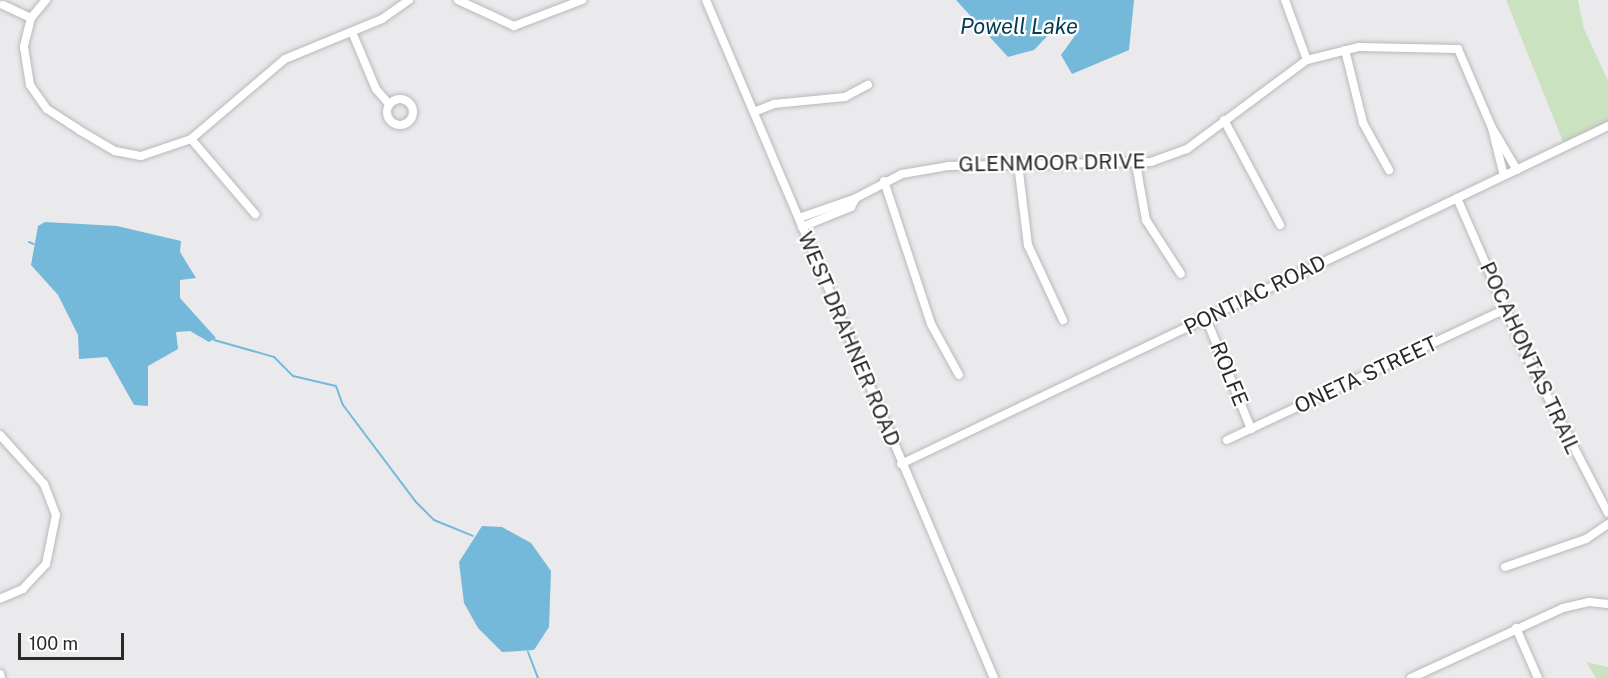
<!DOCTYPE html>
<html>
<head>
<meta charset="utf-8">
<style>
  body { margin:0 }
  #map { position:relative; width:1608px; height:678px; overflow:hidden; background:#eaeaed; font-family:"Public Sans",sans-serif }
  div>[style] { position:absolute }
  .green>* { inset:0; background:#cbe2c1 }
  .water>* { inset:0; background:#74b8da }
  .stream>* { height:2px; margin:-1px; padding:0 1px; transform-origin:1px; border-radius:1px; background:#74b8da }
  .roads { filter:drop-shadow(0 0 2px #b9b9bc) drop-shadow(0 0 2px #b9b9bc) }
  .minor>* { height:8px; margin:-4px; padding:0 4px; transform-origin:4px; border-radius:4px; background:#fff }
  .minor>.ring { margin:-4px; padding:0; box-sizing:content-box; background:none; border:8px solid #fff; border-radius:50% }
  span { translate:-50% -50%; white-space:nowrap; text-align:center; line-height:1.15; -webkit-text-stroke:4.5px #fff; paint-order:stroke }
  .street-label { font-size:21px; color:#2a2a2b }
  .water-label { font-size:22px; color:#003c53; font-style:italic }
  .scale { position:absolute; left:18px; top:633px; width:106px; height:27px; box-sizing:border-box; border:3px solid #2a2a2b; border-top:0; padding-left:8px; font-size:18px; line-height:21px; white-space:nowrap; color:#2a2a2b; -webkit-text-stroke:4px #fff; paint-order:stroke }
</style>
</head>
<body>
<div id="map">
  <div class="green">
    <div style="clip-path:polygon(1506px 0,1578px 0,1584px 29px,1608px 81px,1608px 123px,1564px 144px)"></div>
    <div style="clip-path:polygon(1586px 662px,1608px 667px,1608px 678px,1596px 678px)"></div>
  </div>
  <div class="water">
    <div style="clip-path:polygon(956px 0,1134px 0,1129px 50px,1072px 74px,1061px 55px,1079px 30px,1070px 23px,1054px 29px,1034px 50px,1008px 57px)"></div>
    <div style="clip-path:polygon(45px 222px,117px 226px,181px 241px,180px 252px,196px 278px,180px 280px,180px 298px,216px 338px,209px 342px,190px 331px,176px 332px,178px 349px,148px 366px,148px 406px,134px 405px,107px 357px,79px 359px,78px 335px,58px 295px,31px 265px,38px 226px)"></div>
    <div style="clip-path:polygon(482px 526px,502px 527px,531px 543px,551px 571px,549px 627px,534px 650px,502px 652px,478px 628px,464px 603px,459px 562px)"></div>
  </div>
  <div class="stream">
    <div style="left:29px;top:242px;width:5px;rotate:22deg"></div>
    <div style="left:214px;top:340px;width:62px;rotate:15.8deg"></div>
    <div style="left:274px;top:357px;width:27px;rotate:45deg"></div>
    <div style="left:293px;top:376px;width:44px;rotate:13.1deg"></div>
    <div style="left:336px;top:386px;width:20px;rotate:70deg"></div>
    <div style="left:343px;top:405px;width:120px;rotate:53.1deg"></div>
    <div style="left:415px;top:501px;width:27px;rotate:45deg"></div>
    <div style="left:434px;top:520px;width:42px;rotate:22.3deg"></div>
    <div style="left:528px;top:652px;width:28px;rotate:69deg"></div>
  </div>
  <div class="roads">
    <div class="minor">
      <div style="left:46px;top:0;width:23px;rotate:130deg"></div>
      <div style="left:31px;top:18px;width:30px;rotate:104deg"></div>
      <div style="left:24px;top:47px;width:38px;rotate:81deg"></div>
      <div style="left:30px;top:85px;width:29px;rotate:55deg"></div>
      <div style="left:47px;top:109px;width:38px;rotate:33deg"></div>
      <div style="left:79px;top:130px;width:42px;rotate:30.3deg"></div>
      <div style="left:115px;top:151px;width:26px;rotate:11deg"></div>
      <div style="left:141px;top:156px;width:53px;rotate:-18.8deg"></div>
      <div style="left:191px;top:139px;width:123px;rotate:-40.4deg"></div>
      <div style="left:285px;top:59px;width:105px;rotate:-22.4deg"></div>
      <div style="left:382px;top:19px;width:33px;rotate:-35deg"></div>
      <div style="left:458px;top:0;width:62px;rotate:24.9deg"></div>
      <div style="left:514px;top:26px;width:73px;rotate:-20.9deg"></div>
      <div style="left:706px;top:0;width:737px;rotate:66.99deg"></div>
      <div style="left:1285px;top:0;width:64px;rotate:69.9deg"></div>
      <div style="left:3px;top:5px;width:31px;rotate:25deg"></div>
      <div style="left:352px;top:32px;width:62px;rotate:67.2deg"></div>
      <div style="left:376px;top:89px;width:20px;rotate:49deg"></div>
      <div style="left:1345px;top:50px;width:75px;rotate:76.1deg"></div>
      <div style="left:1363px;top:123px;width:54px;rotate:61deg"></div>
      <div class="ring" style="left:387px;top:99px;width:18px;height:18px"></div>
      <div style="left:754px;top:112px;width:22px;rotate:-22deg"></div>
      <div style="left:774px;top:104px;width:71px;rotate:-5.6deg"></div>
      <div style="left:845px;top:97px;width:26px;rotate:-28deg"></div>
      <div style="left:1224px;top:120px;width:119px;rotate:61.9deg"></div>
      <div style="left:1492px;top:128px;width:49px;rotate:59.2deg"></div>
      <div style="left:191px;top:139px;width:99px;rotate:49.5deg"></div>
      <div style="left:1018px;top:164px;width:82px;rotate:83deg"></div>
      <div style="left:1028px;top:245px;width:83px;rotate:65deg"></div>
      <div style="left:1136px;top:164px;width:57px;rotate:79.9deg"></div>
      <div style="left:1146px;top:220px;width:64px;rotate:57.1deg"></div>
      <div style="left:884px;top:181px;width:151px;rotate:71.8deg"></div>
      <div style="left:931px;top:324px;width:58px;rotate:61.2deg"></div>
      <div style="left:856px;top:198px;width:52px;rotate:-27.6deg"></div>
      <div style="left:902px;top:174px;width:48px;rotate:-9.7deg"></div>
      <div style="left:949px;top:166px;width:202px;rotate:-1.1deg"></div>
      <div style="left:1151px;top:162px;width:38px;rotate:-20deg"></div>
      <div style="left:1187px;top:149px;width:149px;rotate:-36.6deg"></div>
      <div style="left:1307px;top:60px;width:54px;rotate:-14deg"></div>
      <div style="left:1359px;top:47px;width:99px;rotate:1.2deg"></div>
      <div style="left:1458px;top:49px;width:86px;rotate:66.7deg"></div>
      <div style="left:1492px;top:128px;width:49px;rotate:76deg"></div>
      <div style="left:1457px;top:198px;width:167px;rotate:66.4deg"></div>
      <div style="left:1524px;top:351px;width:182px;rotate:62.6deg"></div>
      <div style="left:799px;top:218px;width:60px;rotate:-19.3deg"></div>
      <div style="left:856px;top:198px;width:10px;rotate:119deg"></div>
      <div style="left:851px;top:207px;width:53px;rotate:157.8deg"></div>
      <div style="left:1206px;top:318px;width:120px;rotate:67.9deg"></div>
      <div style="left:0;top:435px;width:66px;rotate:48.1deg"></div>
      <div style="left:44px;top:484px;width:33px;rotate:69deg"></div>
      <div style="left:56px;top:515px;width:50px;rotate:101.5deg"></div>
      <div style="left:46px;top:564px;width:34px;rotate:133deg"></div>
      <div style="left:23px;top:589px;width:25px;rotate:157deg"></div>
      <div style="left:1227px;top:440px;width:307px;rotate:-25.2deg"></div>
      <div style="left:901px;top:464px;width:784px;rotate:-25.55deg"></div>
      <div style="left:1505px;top:567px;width:86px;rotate:-19.1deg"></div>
      <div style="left:1586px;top:539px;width:27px;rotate:-34deg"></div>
      <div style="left:1516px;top:628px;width:55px;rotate:66.3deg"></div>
      <div style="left:0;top:674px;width:4px;rotate:76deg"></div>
      <div style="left:1411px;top:678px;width:167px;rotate:-24.7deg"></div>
      <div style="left:1563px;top:608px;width:27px;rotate:-13deg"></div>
      <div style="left:1589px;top:602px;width:19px;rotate:6deg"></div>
    </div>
  </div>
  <div class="street-label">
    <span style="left:1052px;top:163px;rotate:-1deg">GLENMOOR DRIVE</span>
    <span style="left:1255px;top:295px;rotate:-26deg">PONTIAC ROAD</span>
    <span style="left:849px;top:339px;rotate:67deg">WEST DRAHNER ROAD</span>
    <span style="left:1530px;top:358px;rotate:65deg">POCAHONTAS TRAIL</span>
    <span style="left:1229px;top:374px;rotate:68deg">ROLFE</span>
    <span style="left:1366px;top:375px;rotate:-25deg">ONETA STREET</span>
  </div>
  <div class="water-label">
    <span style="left:1019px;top:27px">Powell Lake</span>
  </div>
  <div class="scale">100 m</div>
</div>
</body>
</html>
